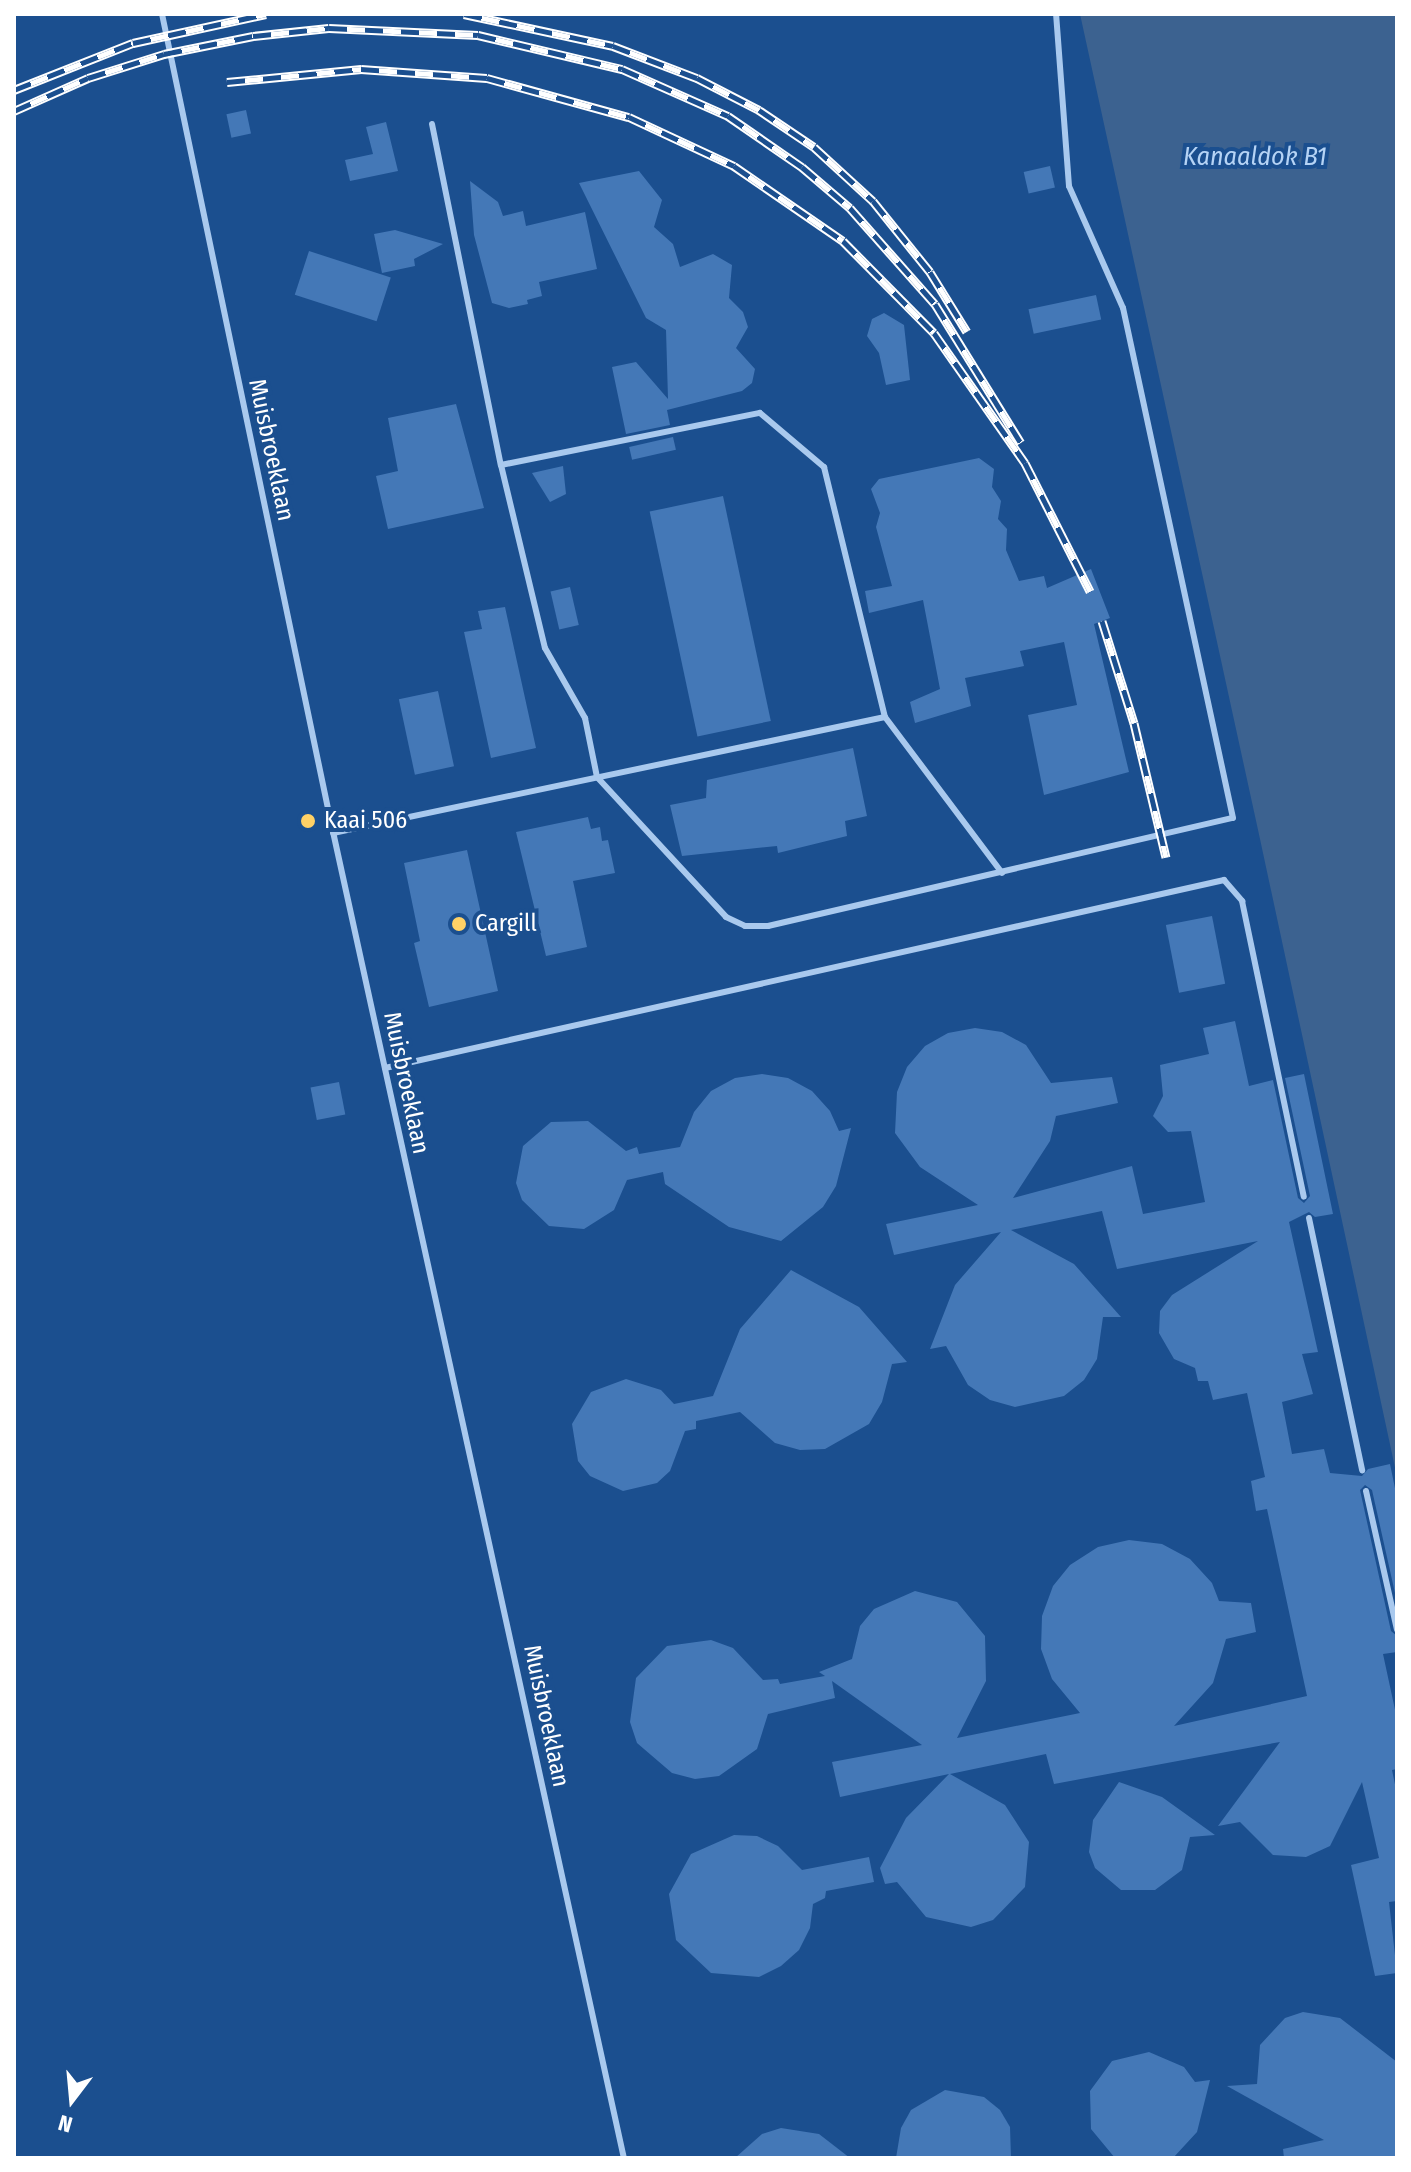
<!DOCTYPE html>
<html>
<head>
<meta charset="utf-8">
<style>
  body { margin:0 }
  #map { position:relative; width:1411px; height:2172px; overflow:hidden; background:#1b4f8f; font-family:"Fira Sans Condensed",sans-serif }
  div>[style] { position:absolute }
  .water>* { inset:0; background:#3c6290 }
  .building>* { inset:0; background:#4478b7; transform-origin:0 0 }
  .service>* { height:6px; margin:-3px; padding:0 3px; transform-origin:3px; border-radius:3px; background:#a9c9ee }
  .rail>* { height:9px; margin-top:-4.5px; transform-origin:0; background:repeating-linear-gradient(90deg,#1b4f8f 0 18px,#fff 0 36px); box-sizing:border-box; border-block:2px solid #fff }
  .dots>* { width:22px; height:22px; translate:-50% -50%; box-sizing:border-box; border:4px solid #1b4f8f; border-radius:50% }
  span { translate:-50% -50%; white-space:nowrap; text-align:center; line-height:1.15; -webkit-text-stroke:8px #1b4f8f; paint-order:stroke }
  .street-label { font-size:24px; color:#fff }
  .poi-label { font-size:24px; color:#fff }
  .left { translate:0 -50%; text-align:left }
  .water-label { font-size:26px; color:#b5d3f5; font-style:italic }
  .frame { position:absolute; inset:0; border:16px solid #fff; pointer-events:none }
  .north { position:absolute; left:32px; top:2060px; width:80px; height:80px; -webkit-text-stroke:6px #1b4f8f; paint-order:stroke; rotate:196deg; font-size:22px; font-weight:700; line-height:32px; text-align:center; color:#fff }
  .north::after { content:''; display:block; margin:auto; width:28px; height:36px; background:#fff; clip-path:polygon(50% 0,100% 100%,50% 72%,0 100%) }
</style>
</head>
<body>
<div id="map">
  <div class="water">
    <div style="clip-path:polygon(1080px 14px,1397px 14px,1397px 1477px,1260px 839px)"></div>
  </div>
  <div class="building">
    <div style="left:246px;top:110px;width:24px;height:20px;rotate:78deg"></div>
    <div style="clip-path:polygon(386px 122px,398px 171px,350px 181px,345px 160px,373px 154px,366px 127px)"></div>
    <div style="left:1050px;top:166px;width:22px;height:27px;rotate:77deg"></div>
    <div style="clip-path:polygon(639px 171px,662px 200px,654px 227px,673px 244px,680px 267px,713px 254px,732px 265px,729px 298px,743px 312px,748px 327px,736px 348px,755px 369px,752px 383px,742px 391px,667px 410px,670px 425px,626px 434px,612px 367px,636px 362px,668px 399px,666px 330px,646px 318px,579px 183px)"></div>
    <div style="clip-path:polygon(470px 181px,498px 202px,503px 216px,523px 211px,526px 226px,585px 212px,597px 269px,539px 282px,542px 296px,527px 300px,528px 304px,509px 308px,492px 303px,474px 235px)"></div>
    <div style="clip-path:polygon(395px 230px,443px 244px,414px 259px,415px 266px,382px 273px,374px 234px)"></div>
    <div style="left:309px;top:251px;width:86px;height:46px;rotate:18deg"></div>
    <div style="left:1096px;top:295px;width:25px;height:69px;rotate:78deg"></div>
    <div style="clip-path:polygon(884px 313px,904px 325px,910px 380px,886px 385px,879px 353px,867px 336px,872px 319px)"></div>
    <div style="clip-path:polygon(456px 404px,484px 508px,388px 529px,376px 476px,398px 471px,388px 418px)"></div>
    <div style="left:673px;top:437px;width:13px;height:45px;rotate:77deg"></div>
    <div style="clip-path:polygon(979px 458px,994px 469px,992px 487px,1001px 501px,998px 519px,1007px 529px,1006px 550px,1019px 581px,1044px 576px,1047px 588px,1091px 569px,1110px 618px,1094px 624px,1129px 772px,1044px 795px,1028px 715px,1077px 705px,1064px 642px,1020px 651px,1024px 666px,965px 678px,971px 706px,915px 723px,910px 702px,940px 689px,923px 600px,869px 613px,865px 591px,892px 586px,876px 527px,880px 513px,871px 489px,879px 479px)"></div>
    <div style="clip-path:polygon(563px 466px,566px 494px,550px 502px,532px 473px)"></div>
    <div style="left:723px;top:496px;width:230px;height:75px;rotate:78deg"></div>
    <div style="left:570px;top:587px;width:39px;height:20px;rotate:77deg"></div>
    <div style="clip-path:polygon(505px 607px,536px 748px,491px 758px,464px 632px,482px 629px,478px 611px)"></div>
    <div style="left:438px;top:691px;width:77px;height:40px;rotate:78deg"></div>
    <div style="clip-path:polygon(853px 748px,867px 816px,845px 821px,847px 836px,778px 853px,777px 846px,682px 856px,670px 805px,706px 798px,707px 780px)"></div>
    <div style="clip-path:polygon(588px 817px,591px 829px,600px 827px,602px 841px,608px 840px,615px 873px,573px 881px,587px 947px,546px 956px,516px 832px)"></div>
    <div style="clip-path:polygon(467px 850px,498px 991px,429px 1007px,414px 943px,420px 941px,404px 863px)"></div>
    <div style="left:1212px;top:916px;width:69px;height:47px;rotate:79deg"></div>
    <div style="clip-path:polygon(1235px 1021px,1249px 1086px,1273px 1080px,1298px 1198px,1304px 1203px,1310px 1196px,1285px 1078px,1304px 1074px,1333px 1214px,1315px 1217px,1309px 1212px,1289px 1222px,1318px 1352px,1302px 1354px,1313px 1394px,1282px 1402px,1292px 1454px,1324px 1449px,1330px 1473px,1362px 1476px,1368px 1469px,1390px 1464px,1397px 1498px,1397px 1602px,1372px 1490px,1365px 1485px,1360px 1490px,1391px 1631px,1397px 1636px,1397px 1652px,1383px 1654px,1397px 1719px,1397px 1769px,1392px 1770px,1397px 1794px,1397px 1901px,1389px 1902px,1397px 1973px,1375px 1976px,1351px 1865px,1379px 1858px,1362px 1782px,1330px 1846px,1306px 1857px,1273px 1855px,1240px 1822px,1218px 1826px,1280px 1742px,1054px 1784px,1046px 1754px,950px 1774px,1005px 1805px,1029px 1842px,1025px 1887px,993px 1920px,971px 1927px,926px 1917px,897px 1882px,885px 1884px,880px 1868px,906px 1818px,949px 1774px,840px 1797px,832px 1762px,922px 1745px,832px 1681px,835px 1698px,768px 1714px,757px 1749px,719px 1776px,695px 1779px,672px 1773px,637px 1743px,630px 1722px,636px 1678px,667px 1646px,711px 1640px,733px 1648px,763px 1680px,778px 1679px,780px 1684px,825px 1676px,819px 1672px,852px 1659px,860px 1626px,874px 1609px,915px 1591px,957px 1602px,985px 1636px,986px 1681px,957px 1738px,1080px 1713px,1052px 1679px,1041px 1649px,1042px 1616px,1053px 1586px,1070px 1565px,1098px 1547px,1129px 1540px,1162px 1544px,1190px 1559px,1212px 1583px,1219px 1601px,1251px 1603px,1256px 1632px,1226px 1639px,1213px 1683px,1174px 1726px,1307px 1696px,1267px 1509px,1256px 1511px,1251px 1481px,1265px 1477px,1247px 1393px,1213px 1400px,1208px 1381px,1198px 1381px,1195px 1368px,1174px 1359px,1159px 1333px,1160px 1311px,1172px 1295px,1258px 1241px,1117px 1269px,1102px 1211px,1011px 1230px,1074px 1264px,1121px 1317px,1103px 1317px,1097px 1359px,1084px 1380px,1064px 1396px,1015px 1407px,990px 1400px,968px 1385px,946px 1346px,930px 1349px,955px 1285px,1001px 1232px,894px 1255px,886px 1224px,978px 1205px,920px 1167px,895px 1133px,897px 1092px,907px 1067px,925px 1046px,948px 1033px,975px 1028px,1002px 1032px,1026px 1045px,1051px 1083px,1112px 1077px,1118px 1103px,1056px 1116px,1050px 1141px,1013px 1198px,1132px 1166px,1143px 1214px,1205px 1202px,1191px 1131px,1168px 1132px,1153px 1116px,1163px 1096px,1160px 1065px,1209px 1054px,1203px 1028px)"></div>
    <div style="clip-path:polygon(762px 1074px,788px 1078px,812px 1091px,830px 1111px,839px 1131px,851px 1128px,836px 1186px,823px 1207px,781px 1241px,729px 1227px,665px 1184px,663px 1172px,627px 1180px,614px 1210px,584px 1229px,549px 1226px,522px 1200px,516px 1183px,523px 1146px,551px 1122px,588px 1121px,626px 1151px,637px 1147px,639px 1154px,680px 1147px,694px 1112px,711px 1091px,735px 1078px)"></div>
    <div style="left:339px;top:1082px;width:33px;height:29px;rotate:79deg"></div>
    <div style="clip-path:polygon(791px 1270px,859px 1307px,907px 1362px,892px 1364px,882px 1402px,869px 1424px,825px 1449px,800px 1450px,775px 1443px,740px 1412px,696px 1421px,696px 1429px,685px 1431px,670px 1471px,657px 1483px,623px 1491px,590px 1476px,578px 1461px,572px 1424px,591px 1392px,626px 1379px,661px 1390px,674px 1404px,713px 1396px,740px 1329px)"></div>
    <div style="clip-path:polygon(1119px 1782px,1162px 1797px,1215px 1835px,1190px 1837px,1182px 1870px,1155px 1890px,1121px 1890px,1095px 1868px,1089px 1852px,1093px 1820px)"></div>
    <div style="clip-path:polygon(734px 1835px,757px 1836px,778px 1846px,802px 1870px,869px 1857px,874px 1882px,826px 1891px,825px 1898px,813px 1904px,810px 1928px,799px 1950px,781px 1966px,759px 1977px,711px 1973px,676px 1940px,669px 1894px,691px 1854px)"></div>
    <div style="clip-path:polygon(1303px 2012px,1340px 2018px,1397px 2062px,1397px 2158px,1284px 2158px,1283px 2149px,1324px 2140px,1227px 2086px,1257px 2084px,1260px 2045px,1285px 2018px)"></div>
    <div style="clip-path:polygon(1149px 2052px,1184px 2067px,1195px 2082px,1210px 2080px,1197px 2132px,1173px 2158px,1115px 2158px,1091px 2129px,1090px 2091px,1112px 2061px)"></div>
    <div style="clip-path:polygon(945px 2090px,984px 2097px,1000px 2110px,1010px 2127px,1011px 2158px,896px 2158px,901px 2128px,911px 2110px)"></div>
    <div style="clip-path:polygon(781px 2128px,819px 2134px,850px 2158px,735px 2158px,762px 2134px)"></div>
  </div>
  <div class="service">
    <div style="left:162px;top:14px;width:821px;rotate:78.2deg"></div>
    <div style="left:330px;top:818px;width:1372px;rotate:77.63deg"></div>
    <div style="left:432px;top:124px;width:348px;rotate:78.6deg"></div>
    <div style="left:501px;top:465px;width:188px;rotate:76.5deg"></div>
    <div style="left:545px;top:648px;width:81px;rotate:60.3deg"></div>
    <div style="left:585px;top:718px;width:60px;rotate:78.5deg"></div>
    <div style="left:597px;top:777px;width:190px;rotate:47.3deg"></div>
    <div style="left:726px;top:917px;width:21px;rotate:25deg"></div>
    <div style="left:745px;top:926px;width:23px"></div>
    <div style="left:768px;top:926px;width:477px;rotate:-13.1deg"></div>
    <div style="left:1233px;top:818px;width:522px;rotate:-102.17deg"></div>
    <div style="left:1123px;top:308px;width:133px;rotate:-113.9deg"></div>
    <div style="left:1069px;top:186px;width:172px;rotate:-94.3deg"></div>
    <div style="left:501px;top:465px;width:264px;rotate:-11.4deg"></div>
    <div style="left:760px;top:413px;width:84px;rotate:40.2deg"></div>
    <div style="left:824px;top:467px;width:257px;rotate:76.3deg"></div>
    <div style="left:885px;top:717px;width:195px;rotate:53.1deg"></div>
    <div style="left:333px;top:833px;width:564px;rotate:-11.87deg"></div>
    <div style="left:385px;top:1068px;width:860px;rotate:-12.63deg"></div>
    <div style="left:1224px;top:880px;width:28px;rotate:49deg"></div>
    <div style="left:1242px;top:901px;width:302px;rotate:78.2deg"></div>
    <div style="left:1309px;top:1218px;width:258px;rotate:78.1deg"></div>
    <div style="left:1366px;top:1491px;width:142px;rotate:77.4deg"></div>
  </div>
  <div class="rail">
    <div style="left:464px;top:14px;width:152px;rotate:12.1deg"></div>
    <div style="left:613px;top:46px;width:90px;rotate:20.9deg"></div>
    <div style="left:697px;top:78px;width:70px;rotate:27.3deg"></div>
    <div style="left:759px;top:110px;width:66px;rotate:33.9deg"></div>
    <div style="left:814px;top:147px;width:80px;rotate:42.5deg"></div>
    <div style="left:873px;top:201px;width:91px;rotate:51.2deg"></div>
    <div style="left:930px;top:272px;width:70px;rotate:58.3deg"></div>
    <div style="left:227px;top:82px;width:135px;rotate:-5.5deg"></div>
    <div style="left:361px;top:69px;width:126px;rotate:4.1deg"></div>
    <div style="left:487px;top:78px;width:147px;rotate:15.4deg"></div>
    <div style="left:629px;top:117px;width:116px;rotate:25deg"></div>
    <div style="left:734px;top:166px;width:132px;rotate:34.5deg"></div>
    <div style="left:843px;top:241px;width:129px;rotate:45.3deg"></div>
    <div style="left:934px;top:333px;width:159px;rotate:55deg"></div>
    <div style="left:1025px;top:463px;width:144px;rotate:63.1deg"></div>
    <div style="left:14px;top:90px;width:128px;rotate:-21.6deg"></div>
    <div style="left:133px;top:43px;width:136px;rotate:-12.3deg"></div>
    <div style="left:14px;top:111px;width:81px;rotate:-24deg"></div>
    <div style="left:88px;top:78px;width:80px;rotate:-17.5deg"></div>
    <div style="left:164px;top:54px;width:91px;rotate:-11.4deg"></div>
    <div style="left:253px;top:36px;width:76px;rotate:-6deg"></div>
    <div style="left:329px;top:28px;width:149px;rotate:2.7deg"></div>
    <div style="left:478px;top:35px;width:148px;rotate:13.3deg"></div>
    <div style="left:622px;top:69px;width:116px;rotate:23.9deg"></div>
    <div style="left:728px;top:116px;width:90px;rotate:34.6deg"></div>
    <div style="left:802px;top:167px;width:63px;rotate:40.5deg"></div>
    <div style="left:850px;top:208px;width:128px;rotate:48.5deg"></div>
    <div style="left:935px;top:304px;width:163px;rotate:58.3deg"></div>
    <div style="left:1102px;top:621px;width:107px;rotate:72.6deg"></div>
    <div style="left:1134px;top:723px;width:138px;rotate:76.6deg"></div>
  </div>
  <div class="dots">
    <div style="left:308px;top:821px;background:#ffd166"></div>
    <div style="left:459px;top:924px;background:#ffd166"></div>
  </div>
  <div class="street-label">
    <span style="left:271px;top:450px;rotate:78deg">Muisbroeklaan</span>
    <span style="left:406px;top:1083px;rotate:78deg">Muisbroeklaan</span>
    <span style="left:546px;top:1716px;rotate:78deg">Muisbroeklaan</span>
  </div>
  <div class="poi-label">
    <span class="left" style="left:324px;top:821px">Kaai 506</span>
    <span class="left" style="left:475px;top:924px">Cargill</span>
  </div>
  <div class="water-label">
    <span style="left:1255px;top:157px">Kanaaldok B1</span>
  </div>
  <div class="frame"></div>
  <div class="north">N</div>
</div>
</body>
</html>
